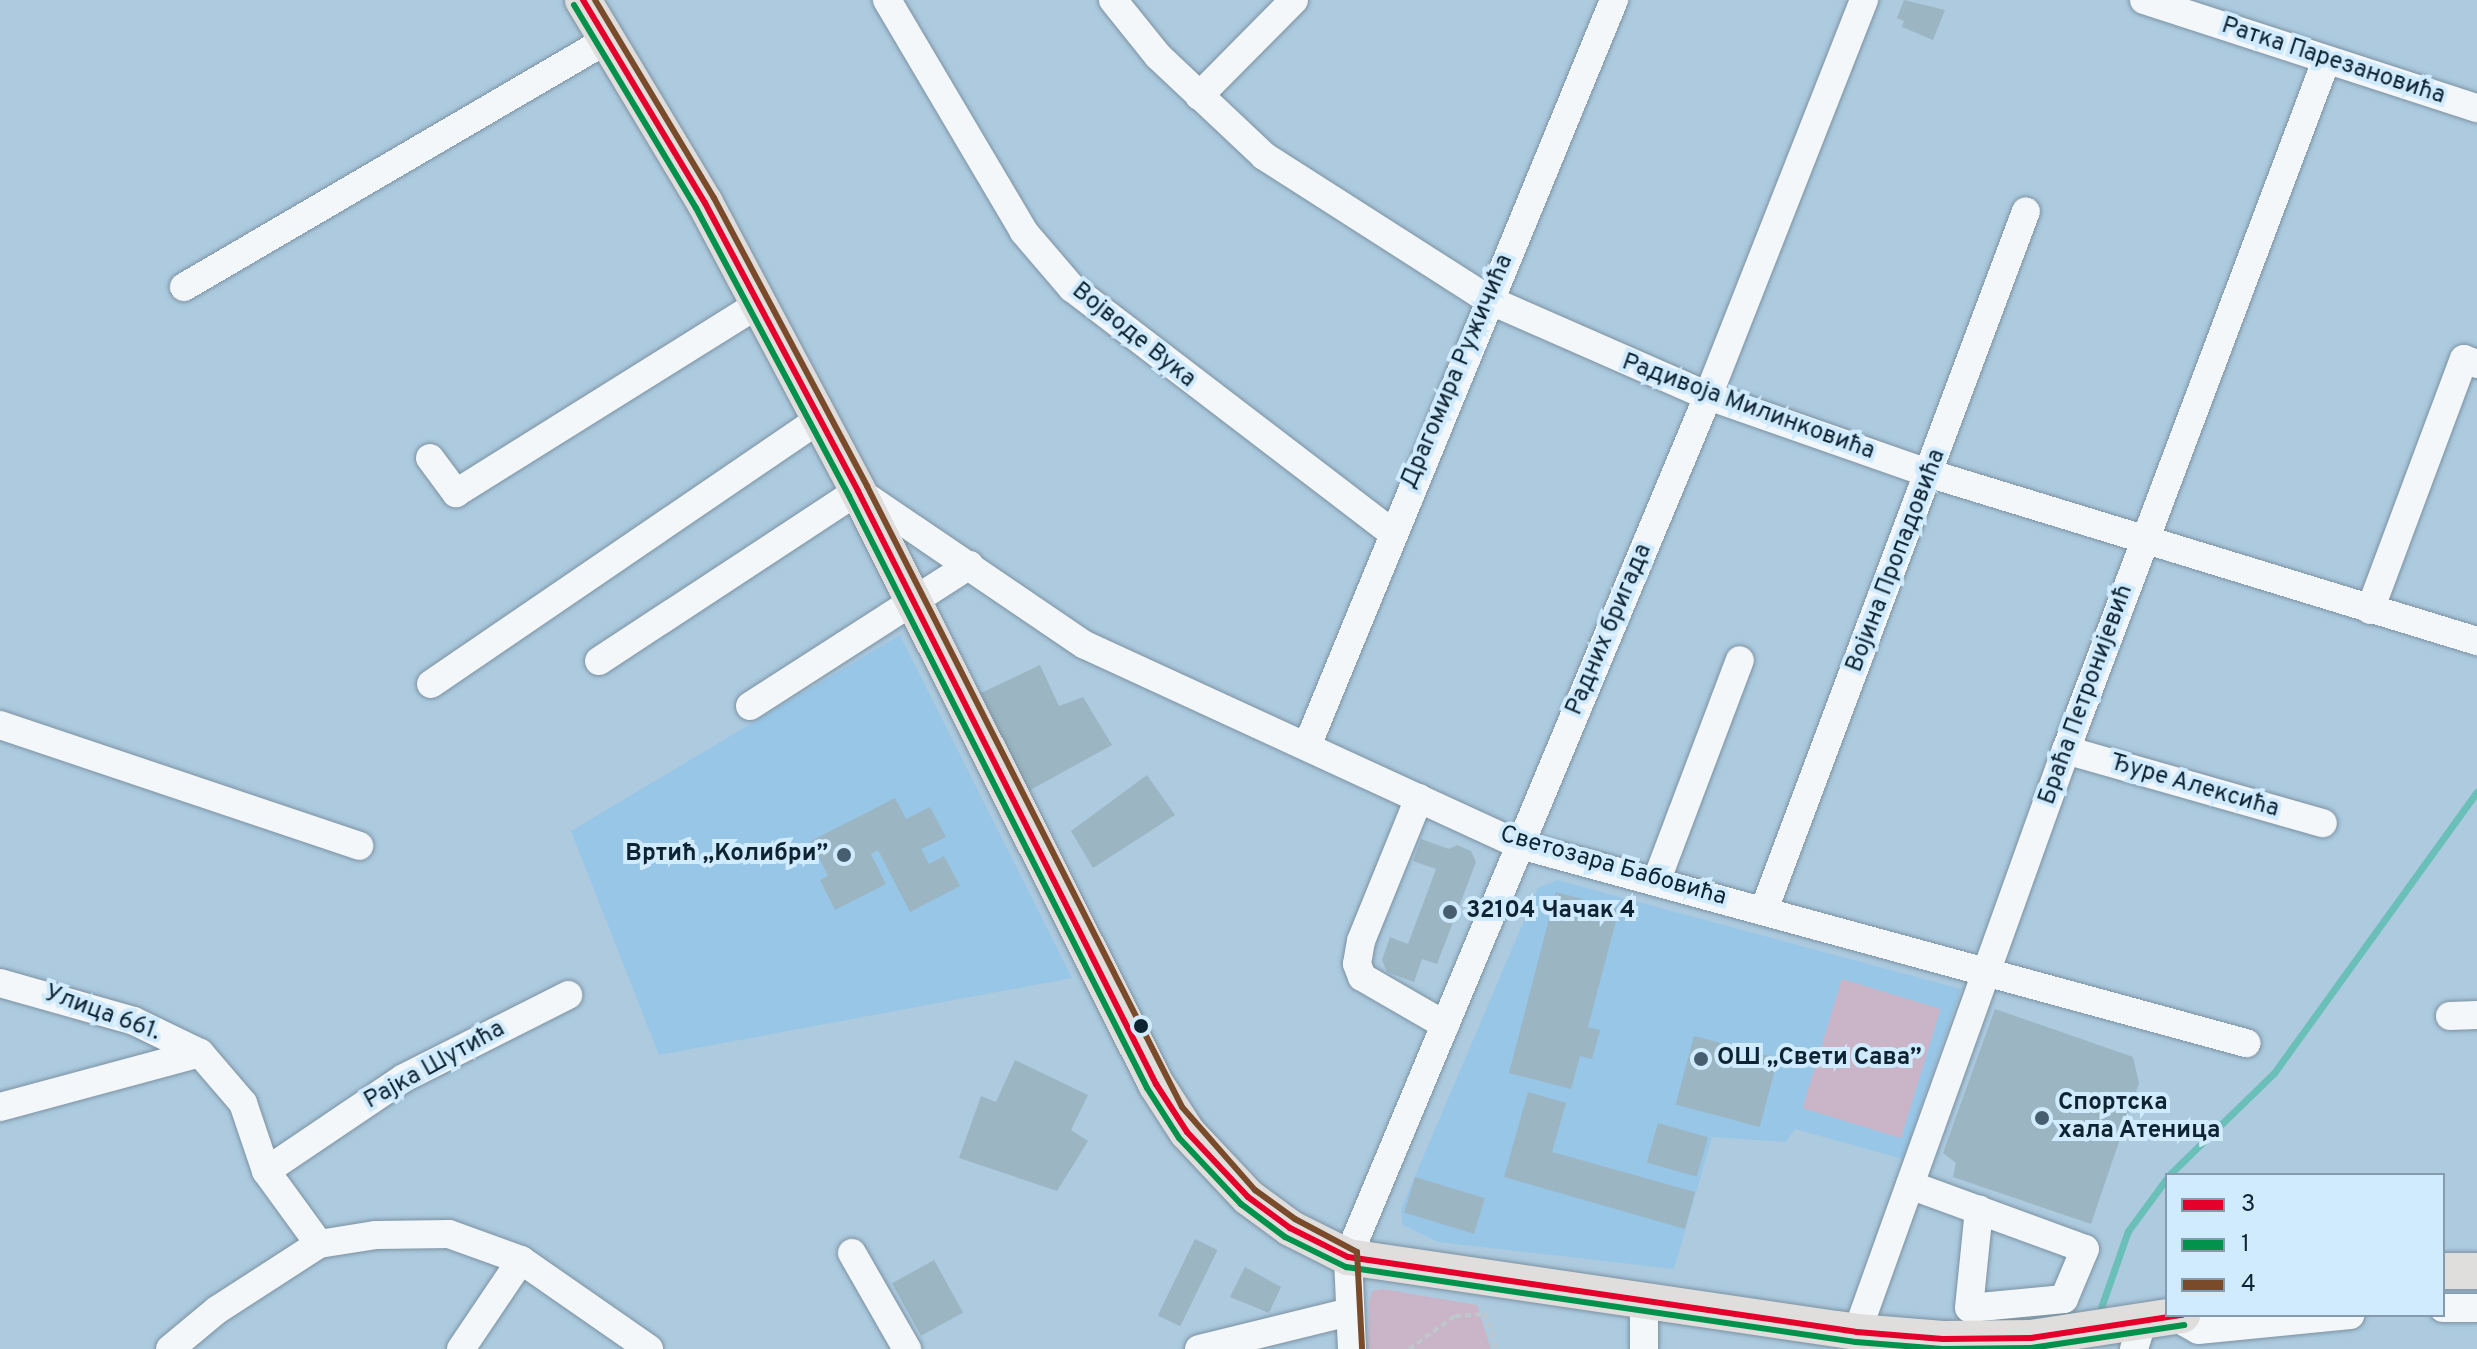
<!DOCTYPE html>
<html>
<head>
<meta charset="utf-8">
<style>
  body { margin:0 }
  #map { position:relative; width:2477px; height:1349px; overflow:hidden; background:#adcadf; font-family:Overpass,sans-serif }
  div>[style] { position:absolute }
  .built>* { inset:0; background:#98c6e6 }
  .green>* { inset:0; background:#cab5c8; transform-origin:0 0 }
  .stream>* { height:7px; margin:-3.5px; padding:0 3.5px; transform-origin:3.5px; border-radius:3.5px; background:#6ac0b8 }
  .building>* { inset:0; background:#9bb5c2; transform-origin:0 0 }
  .path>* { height:4px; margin-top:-2px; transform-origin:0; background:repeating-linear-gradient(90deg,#bec7cc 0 6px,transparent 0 10px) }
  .roads { filter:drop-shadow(0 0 2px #7b92a2) drop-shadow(0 0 2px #7b92a2) }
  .minor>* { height:28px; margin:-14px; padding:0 14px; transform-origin:14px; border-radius:14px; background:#f3f7fa }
  .major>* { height:36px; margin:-18px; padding:0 18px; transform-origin:18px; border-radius:18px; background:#dfdedc }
  .bus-1>* { height:6px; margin:-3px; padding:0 3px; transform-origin:3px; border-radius:3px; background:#e4002b }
  .bus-2>* { height:6px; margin:-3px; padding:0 3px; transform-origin:3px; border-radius:3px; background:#02924c }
  .bus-3>* { height:6px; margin:-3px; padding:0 3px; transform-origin:3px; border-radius:3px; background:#7a4b2a }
  .dots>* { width:22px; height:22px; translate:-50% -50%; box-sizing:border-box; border:4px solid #d1ebfe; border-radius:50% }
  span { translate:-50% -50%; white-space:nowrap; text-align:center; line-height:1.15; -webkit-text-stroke:8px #d1ebfe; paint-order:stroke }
  .street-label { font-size:24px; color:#0f2432 }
  .poi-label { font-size:24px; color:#0f2432; font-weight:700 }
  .right { translate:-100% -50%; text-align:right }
  .left { translate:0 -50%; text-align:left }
  .legend { position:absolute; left:2165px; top:1173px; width:280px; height:144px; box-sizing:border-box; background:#d1ebfe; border:2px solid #839bac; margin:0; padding:10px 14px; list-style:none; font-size:24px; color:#0f2432 }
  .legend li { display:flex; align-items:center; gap:16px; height:40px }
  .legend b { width:40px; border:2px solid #839bac }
</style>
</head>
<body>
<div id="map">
  <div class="built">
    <div style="clip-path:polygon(900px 635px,1072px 978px,659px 1055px,571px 831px)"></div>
    <div style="clip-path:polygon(1557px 880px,1961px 989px,1903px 1159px,1795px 1129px,1786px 1142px,1712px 1137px,1674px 1269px,1438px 1242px,1403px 1225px,1401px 1209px,1538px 888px)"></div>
  </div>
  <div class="green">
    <div style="left:1842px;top:979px;width:103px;height:135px;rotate:17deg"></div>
    <div style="clip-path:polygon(1383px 1289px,1477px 1305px,1491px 1349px,1368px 1349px,1369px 1303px,1372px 1291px)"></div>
  </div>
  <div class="stream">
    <div style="left:2169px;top:1175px;width:146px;rotate:-44.2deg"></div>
    <div style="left:2274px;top:1073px;width:347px;rotate:-54.2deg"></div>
    <div style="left:2098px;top:1316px;width:90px;rotate:-70.6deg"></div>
    <div style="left:2128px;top:1231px;width:66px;rotate:-53.7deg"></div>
  </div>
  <div class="building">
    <div style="clip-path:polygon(1904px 0,1945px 10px,1933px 40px,1902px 27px,1904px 21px,1897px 18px)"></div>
    <div style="clip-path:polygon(1040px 665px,1059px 706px,1083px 697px,1112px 745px,1025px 793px,977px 695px)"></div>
    <div style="clip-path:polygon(1147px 775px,1175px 815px,1093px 868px,1071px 831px)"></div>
    <div style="clip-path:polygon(895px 798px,906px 819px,930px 807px,946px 837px,921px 849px,929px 864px,944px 856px,960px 886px,910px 912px,878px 850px,871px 854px,886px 884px,835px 910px,820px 880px,828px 876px,811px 841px)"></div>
    <div style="clip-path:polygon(1421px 839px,1449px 849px,1457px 845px,1471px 851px,1476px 862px,1437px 964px,1422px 959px,1414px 982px,1387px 972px,1382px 960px,1390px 937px,1408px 944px,1436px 869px,1413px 861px)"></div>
    <div style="clip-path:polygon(1556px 892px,1619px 909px,1588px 1027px,1600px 1030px,1592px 1059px,1580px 1056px,1571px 1089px,1509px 1073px)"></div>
    <div style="clip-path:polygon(1995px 1009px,2133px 1057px,2139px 1083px,2091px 1224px,1953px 1177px,1956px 1163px,1943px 1153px)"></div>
    <div style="left:1694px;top:1036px;width:87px;height:71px;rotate:15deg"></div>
    <div style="clip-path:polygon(1015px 1060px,1088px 1095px,1071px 1130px,1088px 1141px,1057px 1191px,959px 1158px,981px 1096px,996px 1102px)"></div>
    <div style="clip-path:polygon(1528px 1092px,1566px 1103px,1552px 1152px,1695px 1192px,1685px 1229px,1504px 1177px)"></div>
    <div style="left:1658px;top:1123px;width:52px;height:41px;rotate:16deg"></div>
    <div style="left:1415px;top:1177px;width:73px;height:37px;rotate:17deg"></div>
    <div style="left:1195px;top:1239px;width:25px;height:85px;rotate:26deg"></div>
    <div style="left:934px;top:1260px;width:60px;height:48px;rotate:61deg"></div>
    <div style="clip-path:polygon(1245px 1267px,1281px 1287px,1269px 1313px,1230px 1297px)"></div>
  </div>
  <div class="path">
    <div style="left:1485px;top:1313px;width:38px;rotate:72deg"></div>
    <div style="left:1409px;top:1349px;width:57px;rotate:-35.7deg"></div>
    <div style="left:1455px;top:1316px;width:30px;rotate:-4deg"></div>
  </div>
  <div class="roads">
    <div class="minor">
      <div style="left:887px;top:0;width:269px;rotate:59.4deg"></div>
      <div style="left:1024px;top:232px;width:74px;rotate:49.4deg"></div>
      <div style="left:1072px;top:288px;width:402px;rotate:37.4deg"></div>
      <div style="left:1113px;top:0;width:72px;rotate:51.2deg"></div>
      <div style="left:1158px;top:56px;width:146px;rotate:43.3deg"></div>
      <div style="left:1264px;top:156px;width:267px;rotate:32.6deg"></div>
      <div style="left:1489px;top:300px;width:239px;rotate:23.7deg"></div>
      <div style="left:1708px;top:396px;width:236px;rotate:19.3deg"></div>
      <div style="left:1931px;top:474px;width:571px;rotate:17.01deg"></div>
      <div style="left:2144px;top:0;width:350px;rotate:18deg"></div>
      <div style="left:1199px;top:96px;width:135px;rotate:-45.3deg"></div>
      <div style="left:184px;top:287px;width:490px;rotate:-30.3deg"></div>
      <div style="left:430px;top:458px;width:44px;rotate:53.4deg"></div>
      <div style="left:456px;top:493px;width:356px;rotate:-32deg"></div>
      <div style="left:2370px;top:610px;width:268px;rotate:-69.5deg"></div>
      <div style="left:2464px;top:359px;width:14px;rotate:21deg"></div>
      <div style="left:599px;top:661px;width:310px;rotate:-33.3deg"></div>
      <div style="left:858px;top:491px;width:274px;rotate:34.2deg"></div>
      <div style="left:1085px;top:645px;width:479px;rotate:24.7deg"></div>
      <div style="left:1520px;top:845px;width:753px;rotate:15.26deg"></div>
      <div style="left:431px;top:684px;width:471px;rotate:-34.3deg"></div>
      <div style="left:750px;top:706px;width:261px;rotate:-32.7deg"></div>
      <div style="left:0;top:725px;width:379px;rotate:18.6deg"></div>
      <div style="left:1307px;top:746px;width:807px;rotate:-67.63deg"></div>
      <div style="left:2066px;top:750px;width:267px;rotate:15.9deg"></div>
      <div style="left:1419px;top:798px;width:154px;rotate:112.1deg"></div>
      <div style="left:1361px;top:941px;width:23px;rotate:100deg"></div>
      <div style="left:1357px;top:964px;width:14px;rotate:69deg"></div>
      <div style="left:1362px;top:977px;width:96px;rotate:30deg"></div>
      <div style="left:1656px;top:882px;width:237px;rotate:-69.3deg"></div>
      <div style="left:1764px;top:910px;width:746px;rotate:-69.45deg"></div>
      <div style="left:0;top:983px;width:139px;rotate:15.8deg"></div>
      <div style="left:134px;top:1021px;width:73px;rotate:25.9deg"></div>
      <div style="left:200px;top:1053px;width:66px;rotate:49.3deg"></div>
      <div style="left:243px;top:1103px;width:72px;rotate:71.3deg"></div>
      <div style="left:266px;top:1171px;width:90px;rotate:54deg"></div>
      <div style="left:2450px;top:1016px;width:27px;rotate:-2deg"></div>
      <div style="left:0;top:1107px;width:207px;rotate:-15.1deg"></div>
      <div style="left:266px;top:1171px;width:166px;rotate:-34deg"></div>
      <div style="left:404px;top:1078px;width:184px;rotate:-26.8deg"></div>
      <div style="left:1910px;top:1185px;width:186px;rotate:20.1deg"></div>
      <div style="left:2085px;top:1249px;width:54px;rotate:112.8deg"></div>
      <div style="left:2064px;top:1299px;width:95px;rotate:174.6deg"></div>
      <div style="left:1969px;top:1308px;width:99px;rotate:-84.2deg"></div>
      <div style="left:852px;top:1253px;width:111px;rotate:60.2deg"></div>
      <div style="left:1644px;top:1301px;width:48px;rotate:90deg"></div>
      <div style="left:2443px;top:1308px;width:34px"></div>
      <div style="left:2175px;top:1317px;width:26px;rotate:29deg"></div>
      <div style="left:2198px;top:1330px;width:153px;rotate:-5.6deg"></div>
      <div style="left:1857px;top:1332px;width:618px;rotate:-70.25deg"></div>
      <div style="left:2066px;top:750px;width:736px;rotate:-69.33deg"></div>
      <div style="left:170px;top:1349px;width:61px;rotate:-39.7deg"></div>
      <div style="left:217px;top:1310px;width:121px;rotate:-32.9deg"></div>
      <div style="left:319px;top:1244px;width:58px;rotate:-9deg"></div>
      <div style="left:376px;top:1235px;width:73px;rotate:-0.8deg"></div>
      <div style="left:449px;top:1234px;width:77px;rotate:19.9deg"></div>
      <div style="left:521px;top:1260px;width:156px;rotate:34.8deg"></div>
      <div style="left:461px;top:1349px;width:107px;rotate:-56deg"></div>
      <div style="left:1199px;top:1349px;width:155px;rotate:-13.8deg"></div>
      <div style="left:1352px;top:1349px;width:92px;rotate:-92.5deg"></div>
      <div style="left:1348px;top:1257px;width:933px;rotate:-67.31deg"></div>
      <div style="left:1708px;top:396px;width:426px;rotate:-68.5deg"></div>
      <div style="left:2134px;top:1349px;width:28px;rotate:-73deg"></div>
    </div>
    <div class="major">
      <div style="left:583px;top:0;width:237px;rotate:59deg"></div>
      <div style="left:705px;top:203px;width:326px;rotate:62deg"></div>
      <div style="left:858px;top:491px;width:664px;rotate:63.32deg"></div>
      <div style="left:1156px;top:1084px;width:57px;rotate:57.1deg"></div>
      <div style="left:1187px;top:1132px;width:89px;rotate:46.8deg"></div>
      <div style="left:1248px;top:1197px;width:52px;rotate:36.4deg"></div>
      <div style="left:1290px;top:1228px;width:65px;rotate:26.6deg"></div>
      <div style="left:1348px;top:1257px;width:514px;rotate:8.38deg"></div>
      <div style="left:1857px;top:1332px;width:86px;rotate:4.7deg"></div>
      <div style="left:1943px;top:1339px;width:88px;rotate:-0.7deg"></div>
      <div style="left:2031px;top:1338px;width:153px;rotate:-8.7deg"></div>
      <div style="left:2443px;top:1271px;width:34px"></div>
    </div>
  </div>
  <div class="bus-1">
    <div style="left:583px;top:0;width:237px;rotate:59deg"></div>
    <div style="left:705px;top:203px;width:326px;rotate:62deg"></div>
    <div style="left:858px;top:491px;width:664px;rotate:63.32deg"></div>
    <div style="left:1156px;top:1084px;width:57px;rotate:57.1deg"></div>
    <div style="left:1187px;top:1132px;width:89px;rotate:46.8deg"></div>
    <div style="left:1248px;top:1197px;width:52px;rotate:36.4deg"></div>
    <div style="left:1290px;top:1228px;width:65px;rotate:26.6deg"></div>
    <div style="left:1348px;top:1257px;width:514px;rotate:8.38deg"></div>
    <div style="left:1857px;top:1332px;width:86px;rotate:4.7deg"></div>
    <div style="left:1943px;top:1339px;width:88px;rotate:-0.7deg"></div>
    <div style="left:2031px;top:1338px;width:153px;rotate:-8.7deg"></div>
  </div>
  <div class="bus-2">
    <div style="left:574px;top:5px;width:237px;rotate:59deg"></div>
    <div style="left:696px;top:208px;width:326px;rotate:62deg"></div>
    <div style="left:849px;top:496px;width:663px;rotate:63.28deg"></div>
    <div style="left:1147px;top:1088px;width:59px;rotate:57.4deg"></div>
    <div style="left:1179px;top:1138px;width:91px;rotate:46.8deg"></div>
    <div style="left:1241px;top:1204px;width:55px;rotate:36.9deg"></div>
    <div style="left:1285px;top:1237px;width:68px;rotate:26.2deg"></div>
    <div style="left:1346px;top:1267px;width:515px;rotate:8.37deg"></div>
    <div style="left:1856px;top:1342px;width:87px;rotate:4.6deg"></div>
    <div style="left:1943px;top:1349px;width:88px;rotate:-0.7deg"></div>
    <div style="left:2031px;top:1348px;width:155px;rotate:-8.5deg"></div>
  </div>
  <div class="bus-3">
    <div style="left:595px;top:0;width:231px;rotate:59deg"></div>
    <div style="left:714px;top:198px;width:326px;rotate:62deg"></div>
    <div style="left:867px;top:486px;width:696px;rotate:63.1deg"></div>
    <div style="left:1182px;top:1107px;width:111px;rotate:48.7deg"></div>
    <div style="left:1255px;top:1190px;width:49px;rotate:35.9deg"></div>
    <div style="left:1295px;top:1219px;width:70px;rotate:28deg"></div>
    <div style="left:1357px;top:1252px;width:97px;rotate:87deg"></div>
  </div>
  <div class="dots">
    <div style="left:844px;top:855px;background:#465e6f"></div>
    <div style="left:1450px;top:912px;background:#465e6f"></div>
    <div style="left:1141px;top:1026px;background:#0f2432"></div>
    <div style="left:1701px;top:1059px;background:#465e6f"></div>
    <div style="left:2042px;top:1118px;background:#465e6f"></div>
  </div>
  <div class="street-label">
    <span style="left:2333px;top:62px;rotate:18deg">Ратка Парезановића</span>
    <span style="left:1133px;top:336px;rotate:39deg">Војводе Вука</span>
    <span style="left:1458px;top:372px;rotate:-67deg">Драгомира Ружичића</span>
    <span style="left:1748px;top:408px;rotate:20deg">Радивоја Милинковића</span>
    <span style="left:1897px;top:561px;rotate:-69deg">Војина Пропадовића</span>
    <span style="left:1610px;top:630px;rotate:-67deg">Радних бригада</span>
    <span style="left:2087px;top:695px;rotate:-70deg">Браћа Петронијевић</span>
    <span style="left:2194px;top:787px;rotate:16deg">Ђуре Алексића</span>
    <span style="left:1613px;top:867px;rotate:16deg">Светозара Бабовића</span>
    <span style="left:102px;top:1014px;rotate:20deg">Улица 661.</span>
    <span style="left:435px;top:1066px;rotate:-29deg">Рајка Шутића</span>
  </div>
  <div class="poi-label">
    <span class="right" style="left:828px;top:855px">Вртић „Колибри”</span>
    <span class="left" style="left:1466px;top:912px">32104 Чачак 4</span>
    <span class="left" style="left:1717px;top:1059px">ОШ „Свети Сава”</span>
    <span class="left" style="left:2058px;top:1118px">Спортска<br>хала Атеница</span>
  </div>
  <ul class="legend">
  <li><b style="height:10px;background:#e4002b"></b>3</li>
  <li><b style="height:10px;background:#02924c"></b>1</li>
  <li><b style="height:10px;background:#7a4b2a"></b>4</li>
  </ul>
</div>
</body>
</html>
